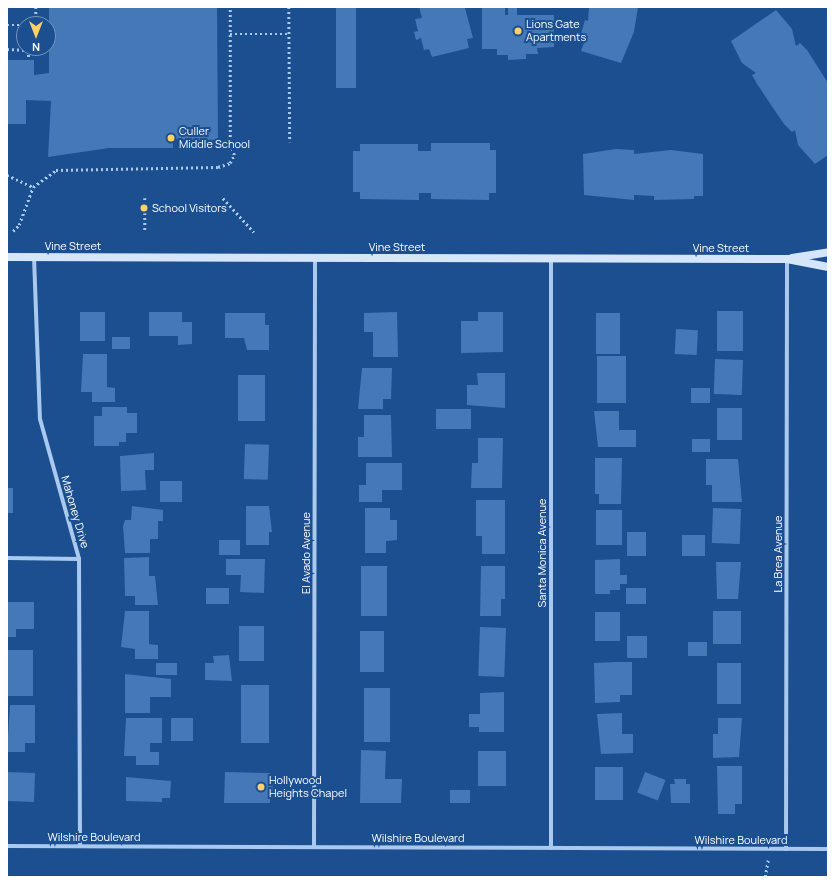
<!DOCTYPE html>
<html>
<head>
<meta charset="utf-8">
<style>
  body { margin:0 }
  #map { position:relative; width:835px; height:884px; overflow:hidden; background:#1b4f8f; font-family:Manrope,sans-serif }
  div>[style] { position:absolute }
  .building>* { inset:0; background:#4478b7; transform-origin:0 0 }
  .path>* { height:2.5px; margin-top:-1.25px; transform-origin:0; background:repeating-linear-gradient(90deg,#a9c9ee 0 2px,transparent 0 5px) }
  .street>* { height:4px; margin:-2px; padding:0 2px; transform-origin:2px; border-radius:2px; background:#a9c9ee }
  .secondary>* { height:8px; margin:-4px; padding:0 4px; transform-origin:4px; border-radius:4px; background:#d6e6fa }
  .dots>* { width:11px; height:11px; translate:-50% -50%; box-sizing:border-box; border:2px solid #1b4f8f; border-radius:50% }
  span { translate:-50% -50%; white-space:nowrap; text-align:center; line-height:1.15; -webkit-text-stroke:4px #1b4f8f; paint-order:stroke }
  .poi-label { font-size:11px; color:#fff }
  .left { translate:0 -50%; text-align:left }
  .street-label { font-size:11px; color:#fff }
  .frame { position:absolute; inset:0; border:8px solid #fff; pointer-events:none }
  .north { position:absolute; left:16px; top:16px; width:40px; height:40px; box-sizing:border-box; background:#1b4f8f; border:1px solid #7695bc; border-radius:50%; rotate:180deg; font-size:11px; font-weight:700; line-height:16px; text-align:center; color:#fff }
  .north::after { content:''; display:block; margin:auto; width:14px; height:18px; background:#ffd166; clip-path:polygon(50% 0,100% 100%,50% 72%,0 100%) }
</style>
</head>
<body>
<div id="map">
  <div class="building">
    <div style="clip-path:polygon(49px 7px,217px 7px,218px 140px,173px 139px,173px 148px,109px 148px,48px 157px,51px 101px,26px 100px,26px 124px,7px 124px,7px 60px,34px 60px,34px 75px,49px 73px)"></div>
    <div style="left:336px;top:7px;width:20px;height:81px"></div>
    <div style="clip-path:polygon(419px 7px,465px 8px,473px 38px,467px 39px,469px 48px,432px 57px,429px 49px,424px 50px,421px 38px,416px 40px,414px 32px,418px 31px,415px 19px,422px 18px)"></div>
    <div style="clip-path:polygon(482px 7px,505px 7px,505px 15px,508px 15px,508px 7px,517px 7px,517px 15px,554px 15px,554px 47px,537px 48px,538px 54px,526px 54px,526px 59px,508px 60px,508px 55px,497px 55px,497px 49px,482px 49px)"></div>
    <div style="clip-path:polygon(589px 7px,638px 7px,634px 32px,621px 63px,581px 51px,584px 43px,579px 41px,585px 20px,588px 21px)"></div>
    <div style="clip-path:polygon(776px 10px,792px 29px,796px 46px,800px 43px,807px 50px,828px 83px,828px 155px,815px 164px,798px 145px,795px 130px,792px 132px,784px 124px,757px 84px,752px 75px,756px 73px,742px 63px,731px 41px)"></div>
    <div style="clip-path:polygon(431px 143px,490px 143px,490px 150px,496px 150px,496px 193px,489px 193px,489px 200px,431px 199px,431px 193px,419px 193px,419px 200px,360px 199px,360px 192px,353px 192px,353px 151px,360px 151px,360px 144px,418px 144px,418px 151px,431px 151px)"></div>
    <div style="clip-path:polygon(616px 149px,634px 150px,634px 154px,671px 150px,703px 154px,703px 196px,694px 196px,694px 199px,654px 200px,654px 196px,634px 195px,634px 200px,584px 195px,583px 154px)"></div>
    <div style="left:717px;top:311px;width:26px;height:40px"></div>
    <div style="left:80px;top:312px;width:25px;height:29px"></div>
    <div style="clip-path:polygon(149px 312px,182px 312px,182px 322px,192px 322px,192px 344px,178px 345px,178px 336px,149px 336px)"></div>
    <div style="clip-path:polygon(397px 312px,398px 357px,373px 357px,373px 332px,364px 332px,364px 313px)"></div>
    <div style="clip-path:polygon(478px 312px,503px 312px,503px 352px,461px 353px,461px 321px,478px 321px)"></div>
    <div style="clip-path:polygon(225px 313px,265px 313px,265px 325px,269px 325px,269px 350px,247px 350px,244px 338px,225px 338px)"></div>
    <div style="left:596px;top:313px;width:24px;height:41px"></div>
    <div style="left:676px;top:329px;width:22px;height:25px;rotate:3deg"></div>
    <div style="left:112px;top:337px;width:18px;height:12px"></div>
    <div style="clip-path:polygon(83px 354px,107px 354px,107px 387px,115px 388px,115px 402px,92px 402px,92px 392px,81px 392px)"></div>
    <div style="left:597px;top:356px;width:29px;height:47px"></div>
    <div style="left:715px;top:359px;width:28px;height:35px;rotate:2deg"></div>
    <div style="clip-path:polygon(362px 368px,392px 368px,391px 399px,383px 399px,383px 409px,358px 409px)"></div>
    <div style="clip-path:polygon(477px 373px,505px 373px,505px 408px,467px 405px,467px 385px,478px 385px)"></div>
    <div style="left:238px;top:375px;width:27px;height:46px"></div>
    <div style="left:691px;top:388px;width:19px;height:15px"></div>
    <div style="clip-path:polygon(102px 407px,127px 407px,127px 413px,137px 413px,137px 433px,126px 433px,126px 442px,119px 442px,119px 446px,94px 446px,94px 416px,102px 416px)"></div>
    <div style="left:717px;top:408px;width:25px;height:32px"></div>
    <div style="left:436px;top:409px;width:35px;height:20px"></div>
    <div style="clip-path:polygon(594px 411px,619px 411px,619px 430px,636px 430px,636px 447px,598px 447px)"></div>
    <div style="clip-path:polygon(364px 415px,391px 415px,392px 457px,358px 457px,358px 437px,364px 437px)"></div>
    <div style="clip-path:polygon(478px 438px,503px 438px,502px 488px,471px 488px,472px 463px,478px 463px)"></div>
    <div style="left:692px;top:439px;width:18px;height:13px"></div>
    <div style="left:245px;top:444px;width:24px;height:35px;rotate:2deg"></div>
    <div style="clip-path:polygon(154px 453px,154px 470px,145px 470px,146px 490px,121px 491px,120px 456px)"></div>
    <div style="clip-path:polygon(595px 458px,622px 458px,621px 504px,599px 504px,599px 494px,595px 494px)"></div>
    <div style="clip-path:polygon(706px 459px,738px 459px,742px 502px,712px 502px,712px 485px,706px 485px)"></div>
    <div style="clip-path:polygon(366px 463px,402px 463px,402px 490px,382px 490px,382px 502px,359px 502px,359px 485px,366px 485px)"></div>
    <div style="left:160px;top:481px;width:22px;height:21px"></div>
    <div style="left:7px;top:488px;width:6px;height:25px"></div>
    <div style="clip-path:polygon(476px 500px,505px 500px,505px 554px,482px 554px,482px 536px,476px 536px)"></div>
    <div style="clip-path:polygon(132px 506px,163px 510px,163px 521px,158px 521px,158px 539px,150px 539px,150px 553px,125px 553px,123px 526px,125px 520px,131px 520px)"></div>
    <div style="clip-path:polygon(246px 506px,269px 506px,272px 532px,269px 532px,269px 545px,246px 545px)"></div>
    <div style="clip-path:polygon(365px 508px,390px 508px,390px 520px,397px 520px,397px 540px,386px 541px,386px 553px,365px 553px)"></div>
    <div style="left:713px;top:508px;width:28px;height:35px;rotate:2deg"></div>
    <div style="left:596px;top:510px;width:26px;height:35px"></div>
    <div style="left:627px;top:532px;width:19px;height:24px"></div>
    <div style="left:682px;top:535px;width:23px;height:21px"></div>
    <div style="left:219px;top:540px;width:21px;height:15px"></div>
    <div style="clip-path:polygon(149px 557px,149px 576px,155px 576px,158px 605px,135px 605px,135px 596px,125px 596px,124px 558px)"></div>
    <div style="clip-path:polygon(226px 559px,265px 559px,264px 593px,240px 592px,241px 575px,226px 575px)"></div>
    <div style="clip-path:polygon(620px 559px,620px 575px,627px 575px,627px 584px,620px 584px,620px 590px,610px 590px,610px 594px,595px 594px,595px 560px)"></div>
    <div style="clip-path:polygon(716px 562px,741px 562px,738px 599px,717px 599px)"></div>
    <div style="left:361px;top:566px;width:26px;height:50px"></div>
    <div style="clip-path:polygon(481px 566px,505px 566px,505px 599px,501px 599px,501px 616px,480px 616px)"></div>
    <div style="left:206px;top:588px;width:23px;height:16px"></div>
    <div style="left:626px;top:588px;width:20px;height:16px"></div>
    <div style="clip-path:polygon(7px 602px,34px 602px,34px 629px,16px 629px,16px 637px,7px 637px)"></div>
    <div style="clip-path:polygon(125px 611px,149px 611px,149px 644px,158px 645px,158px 659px,135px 659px,135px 649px,121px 647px)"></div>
    <div style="left:713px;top:611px;width:28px;height:33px"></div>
    <div style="left:595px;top:612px;width:25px;height:29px"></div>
    <div style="left:239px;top:626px;width:25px;height:35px"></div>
    <div style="left:480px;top:627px;width:26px;height:49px;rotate:2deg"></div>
    <div style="left:360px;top:631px;width:24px;height:41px"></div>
    <div style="left:627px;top:636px;width:20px;height:22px"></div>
    <div style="left:688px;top:642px;width:19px;height:14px"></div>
    <div style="left:7px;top:650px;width:26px;height:46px"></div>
    <div style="clip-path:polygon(229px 655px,232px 681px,205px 680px,205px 663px,214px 663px,213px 656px)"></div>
    <div style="clip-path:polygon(616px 662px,632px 662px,632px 695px,620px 695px,620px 702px,595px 703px,594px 663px)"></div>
    <div style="left:156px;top:663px;width:21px;height:12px"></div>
    <div style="left:717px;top:663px;width:24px;height:41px"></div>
    <div style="clip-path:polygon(125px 674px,171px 679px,171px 697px,150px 697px,150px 713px,125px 713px)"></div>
    <div style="left:241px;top:685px;width:28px;height:58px"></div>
    <div style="left:364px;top:688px;width:26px;height:54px"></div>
    <div style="clip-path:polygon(504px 692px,504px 732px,479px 732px,479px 727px,469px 727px,469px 714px,480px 714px,480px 693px)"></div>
    <div style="clip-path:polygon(10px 705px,35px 705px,35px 743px,25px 743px,25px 752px,7px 752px)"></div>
    <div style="clip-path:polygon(622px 713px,622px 734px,633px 734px,633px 753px,601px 754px,597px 714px)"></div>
    <div style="clip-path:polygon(126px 718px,162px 718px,162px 743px,150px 743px,150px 752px,159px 752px,159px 765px,136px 765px,136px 756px,124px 756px)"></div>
    <div style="left:171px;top:718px;width:22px;height:23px"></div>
    <div style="clip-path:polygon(718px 718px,742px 718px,739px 757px,713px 758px,713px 734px,718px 734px)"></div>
    <div style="clip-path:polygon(361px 750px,386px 751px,385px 779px,402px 779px,401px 803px,360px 803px)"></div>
    <div style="left:478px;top:751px;width:28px;height:35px"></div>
    <div style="clip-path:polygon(717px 766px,742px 766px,742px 804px,735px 804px,735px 814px,718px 814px)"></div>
    <div style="left:595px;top:767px;width:28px;height:33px"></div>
    <div style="left:7px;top:772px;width:28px;height:29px;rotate:2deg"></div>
    <div style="clip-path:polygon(225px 772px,270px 773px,274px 792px,270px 791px,270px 803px,224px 803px)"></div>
    <div style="left:645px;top:772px;width:22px;height:22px;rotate:21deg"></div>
    <div style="clip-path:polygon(126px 777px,171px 781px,170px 798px,162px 798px,162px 802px,126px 801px)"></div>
    <div style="clip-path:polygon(674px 779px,686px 779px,686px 784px,690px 784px,690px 803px,671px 803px,670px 784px,675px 784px)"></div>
    <div style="left:450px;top:790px;width:20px;height:13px"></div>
  </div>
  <div class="path">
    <div style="left:36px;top:7px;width:17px;rotate:90deg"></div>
    <div style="left:289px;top:7px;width:135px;rotate:89.6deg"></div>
    <div style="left:7px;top:25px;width:17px"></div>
    <div style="left:230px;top:34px;width:59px"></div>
    <div style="left:7px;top:49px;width:20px;rotate:3deg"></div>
    <div style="left:27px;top:50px;width:10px;rotate:73deg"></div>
    <div style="left:7px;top:175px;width:29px;rotate:25deg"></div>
    <div style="left:145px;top:198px;width:33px;rotate:90deg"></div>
    <div style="left:223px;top:198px;width:46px;rotate:47.6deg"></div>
    <div style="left:13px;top:231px;width:8px;rotate:-45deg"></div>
    <div style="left:19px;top:225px;width:40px;rotate:-69.8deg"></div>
    <div style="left:33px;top:187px;width:29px;rotate:-36deg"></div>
    <div style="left:56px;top:170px;width:162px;rotate:-1.1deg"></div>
    <div style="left:218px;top:167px;width:13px;rotate:-18deg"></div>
    <div style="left:230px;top:163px;width:9px;rotate:-63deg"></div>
    <div style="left:234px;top:155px;width:14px;rotate:-107deg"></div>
    <div style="left:230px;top:142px;width:135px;rotate:-90deg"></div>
    <div style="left:765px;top:877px;width:17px;rotate:-80deg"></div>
  </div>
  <div class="street">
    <div style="left:34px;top:257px;width:162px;rotate:87.9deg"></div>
    <div style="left:40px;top:419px;width:145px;rotate:74.4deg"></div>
    <div style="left:79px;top:559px;width:287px;rotate:89.8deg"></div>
    <div style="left:551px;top:259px;width:589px;rotate:90deg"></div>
    <div style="left:7px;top:558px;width:72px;rotate:0.8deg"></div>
    <div style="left:7px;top:846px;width:821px;rotate:0.21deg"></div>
    <div style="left:314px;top:847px;width:589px;rotate:-89.9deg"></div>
    <div style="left:786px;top:849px;width:590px;rotate:-89.9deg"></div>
  </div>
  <div class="secondary">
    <div style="left:7px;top:257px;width:780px;rotate:0.15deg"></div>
    <div style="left:787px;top:259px;width:42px;rotate:11deg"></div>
    <div style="left:792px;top:258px;width:36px;rotate:-9deg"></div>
  </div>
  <div class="dots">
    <div style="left:518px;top:31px;background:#ffd166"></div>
    <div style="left:171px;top:138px;background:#ffd166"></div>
    <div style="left:144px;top:208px;background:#ffd166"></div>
    <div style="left:261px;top:787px;background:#ffd166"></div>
  </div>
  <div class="poi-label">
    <span class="left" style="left:526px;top:31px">Lions Gate<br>Apartments</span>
    <span class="left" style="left:179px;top:138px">Culler<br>Middle School</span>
    <span class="left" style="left:152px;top:208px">School Visitors</span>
    <span class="left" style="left:269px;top:787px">Hollywood<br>Heights Chapel</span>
  </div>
  <div class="street-label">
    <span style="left:73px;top:246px">Vine Street</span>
    <span style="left:397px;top:247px">Vine Street</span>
    <span style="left:721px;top:248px">Vine Street</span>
    <span style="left:75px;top:512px;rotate:74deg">Mahoney Drive</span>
    <span style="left:306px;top:553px;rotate:-90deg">El Avado Avenue</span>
    <span style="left:542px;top:553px;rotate:-90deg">Santa Monica Avenue</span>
    <span style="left:778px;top:554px;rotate:-90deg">La Brea Avenue</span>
    <span style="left:94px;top:837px">Wilshire Boulevard</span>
    <span style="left:418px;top:838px">Wilshire Boulevard</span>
    <span style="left:741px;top:840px">Wilshire Boulevard</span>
  </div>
  <div class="frame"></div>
  <div class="north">N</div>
</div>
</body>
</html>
